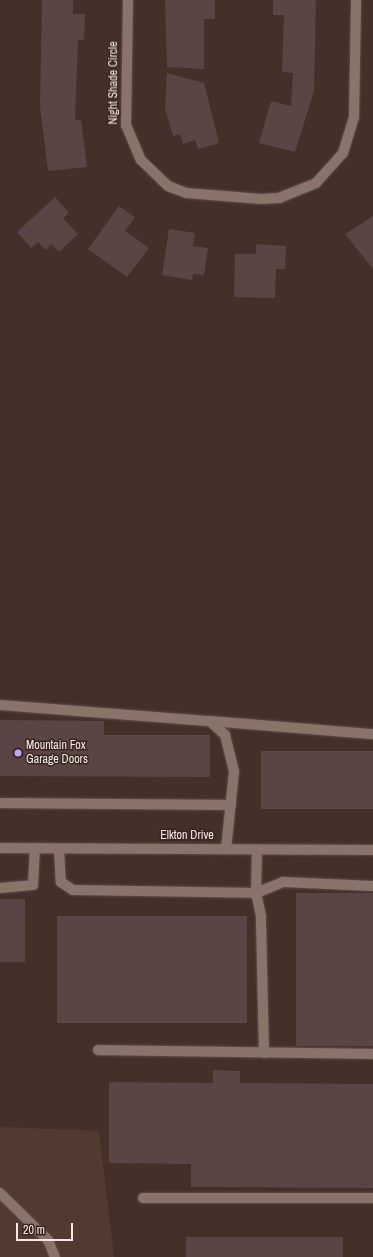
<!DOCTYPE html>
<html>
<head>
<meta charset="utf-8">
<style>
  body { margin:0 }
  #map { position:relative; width:373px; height:1257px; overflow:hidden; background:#443029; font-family:"Archivo Narrow",sans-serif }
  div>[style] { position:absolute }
  .built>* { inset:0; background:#533a31 }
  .building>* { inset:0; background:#5b4444; transform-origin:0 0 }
  .roads { filter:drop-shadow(0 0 1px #5f4e49) drop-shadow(0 0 1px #5f4e49) }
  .minor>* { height:10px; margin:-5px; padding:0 5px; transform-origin:5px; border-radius:5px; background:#89736b }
  .dots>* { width:11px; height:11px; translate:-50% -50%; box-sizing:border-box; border:2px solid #392620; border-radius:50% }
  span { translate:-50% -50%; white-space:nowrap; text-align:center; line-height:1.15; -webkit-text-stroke:3px #392620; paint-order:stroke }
  .street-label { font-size:12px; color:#f6e9e5 }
  .poi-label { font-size:12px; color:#f6e9e5 }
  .left { translate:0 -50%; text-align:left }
  .scale { position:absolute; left:16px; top:1223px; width:57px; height:18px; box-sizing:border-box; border:2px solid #f6e9e5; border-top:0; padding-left:5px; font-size:12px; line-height:14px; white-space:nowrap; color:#f6e9e5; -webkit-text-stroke:3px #392620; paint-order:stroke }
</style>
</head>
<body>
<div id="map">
  <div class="built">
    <div style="clip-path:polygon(0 1127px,99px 1131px,114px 1257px,0 1257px)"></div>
  </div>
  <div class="building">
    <div style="clip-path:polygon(42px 0,73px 0,73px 14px,85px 14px,84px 40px,78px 40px,75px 120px,81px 120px,87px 167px,48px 171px,40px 106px)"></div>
    <div style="clip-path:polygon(165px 0,215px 0,215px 19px,204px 19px,204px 69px,167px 67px)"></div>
    <div style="clip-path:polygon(273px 0,316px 0,314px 91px,295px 152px,259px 143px,271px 101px,291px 106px,293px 73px,282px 72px,284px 15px,273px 15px)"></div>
    <div style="clip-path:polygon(167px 73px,204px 83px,219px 143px,198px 149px,195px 140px,183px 144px,180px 134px,173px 136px,165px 108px)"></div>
    <div style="clip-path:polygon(55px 197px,69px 213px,63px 218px,78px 234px,59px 252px,51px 244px,46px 250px,38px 242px,31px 248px,17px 232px)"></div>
    <div style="clip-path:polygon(119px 206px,135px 217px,125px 231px,149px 248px,127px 277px,88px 249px)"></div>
    <div style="clip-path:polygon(373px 216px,373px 269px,345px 234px)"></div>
    <div style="clip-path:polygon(169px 229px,195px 233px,193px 246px,208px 248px,204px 275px,193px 274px,192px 280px,162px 275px)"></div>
    <div style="clip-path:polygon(256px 244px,286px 246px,285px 269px,276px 269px,275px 298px,234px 297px,235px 254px,256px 254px)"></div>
    <div style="clip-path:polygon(0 720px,104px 721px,104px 735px,210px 735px,210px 777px,0 776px)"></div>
    <div style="left:261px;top:751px;width:112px;height:58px"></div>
    <div style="left:296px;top:893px;width:77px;height:153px"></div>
    <div style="left:0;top:899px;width:25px;height:63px"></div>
    <div style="left:57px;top:916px;width:190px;height:107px"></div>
    <div style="clip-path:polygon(213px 1070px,240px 1071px,240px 1083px,373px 1084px,373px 1188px,191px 1187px,191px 1164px,109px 1163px,109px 1082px,213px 1083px)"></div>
    <div style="left:186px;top:1237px;width:157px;height:20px"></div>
  </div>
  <div class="roads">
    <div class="minor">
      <div style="left:128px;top:0;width:125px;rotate:90.9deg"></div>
      <div style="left:126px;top:125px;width:38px;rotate:67deg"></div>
      <div style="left:141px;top:160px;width:37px;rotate:44deg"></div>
      <div style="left:168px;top:186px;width:19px;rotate:21deg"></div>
      <div style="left:186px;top:193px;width:75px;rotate:4.6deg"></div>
      <div style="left:261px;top:199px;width:18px;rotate:-3deg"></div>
      <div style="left:279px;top:198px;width:40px;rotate:-22deg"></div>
      <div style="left:316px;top:183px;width:40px;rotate:-48deg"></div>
      <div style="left:343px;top:153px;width:37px;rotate:-73deg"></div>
      <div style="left:354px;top:118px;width:118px;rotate:-89deg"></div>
      <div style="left:0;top:705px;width:211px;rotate:4.4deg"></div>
      <div style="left:210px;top:721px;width:21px;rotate:43deg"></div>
      <div style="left:225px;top:735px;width:38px;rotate:76deg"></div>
      <div style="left:234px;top:772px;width:77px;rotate:95.9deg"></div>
      <div style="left:210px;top:721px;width:164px;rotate:4.6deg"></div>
      <div style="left:0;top:803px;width:231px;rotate:0.5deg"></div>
      <div style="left:0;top:848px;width:373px;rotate:0.3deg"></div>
      <div style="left:59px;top:849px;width:33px;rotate:87deg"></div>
      <div style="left:61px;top:882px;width:14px;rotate:34deg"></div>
      <div style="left:73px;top:890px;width:183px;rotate:0.9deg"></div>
      <div style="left:256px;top:893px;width:43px;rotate:-88.7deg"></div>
      <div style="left:0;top:888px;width:33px;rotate:-5deg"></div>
      <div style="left:33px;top:885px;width:36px;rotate:-87deg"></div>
      <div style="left:98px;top:1050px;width:275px;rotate:0.8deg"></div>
      <div style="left:264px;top:1053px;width:137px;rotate:-91.3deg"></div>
      <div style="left:261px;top:916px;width:24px;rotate:-102deg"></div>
      <div style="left:256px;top:893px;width:29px;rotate:-22deg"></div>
      <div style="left:283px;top:882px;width:90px;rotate:2.5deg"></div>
      <div style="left:0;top:1193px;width:67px;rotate:44.4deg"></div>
      <div style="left:48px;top:1240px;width:18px;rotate:68deg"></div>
      <div style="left:143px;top:1198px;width:230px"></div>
    </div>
  </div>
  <div class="dots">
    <div style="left:18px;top:753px;background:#baaaf6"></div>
  </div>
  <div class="street-label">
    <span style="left:114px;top:83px;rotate:-90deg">Night Shade Circle</span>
    <span style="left:187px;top:836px">Elkton Drive</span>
  </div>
  <div class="poi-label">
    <span class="left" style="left:26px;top:753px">Mountain Fox<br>Garage Doors</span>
  </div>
  <div class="scale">20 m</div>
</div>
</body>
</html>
